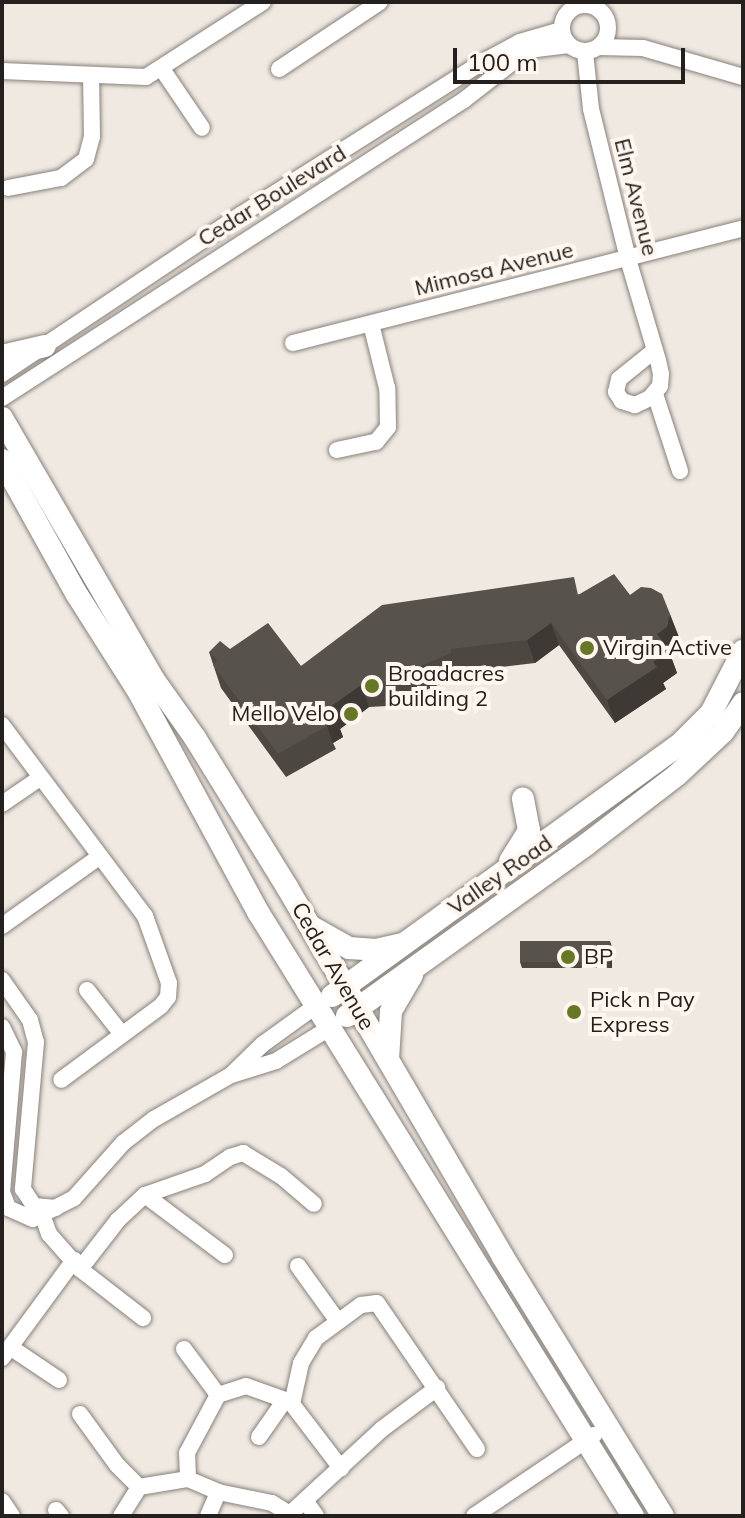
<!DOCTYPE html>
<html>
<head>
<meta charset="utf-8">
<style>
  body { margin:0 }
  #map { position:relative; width:745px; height:1518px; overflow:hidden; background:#f0e9e2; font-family:Mulish,sans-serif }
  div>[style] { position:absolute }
  .roads { filter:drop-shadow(0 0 2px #88817b) drop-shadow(0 0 2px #88817b) }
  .street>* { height:16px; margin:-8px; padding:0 8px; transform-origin:8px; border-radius:8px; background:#fff }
  .street>.ring { margin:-8px; padding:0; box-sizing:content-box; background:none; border:16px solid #fff; border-radius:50% }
  .secondary>* { height:22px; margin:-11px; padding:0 11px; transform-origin:11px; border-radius:11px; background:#fff }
  .wall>* { inset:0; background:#4c4741 }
  .shaded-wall>* { inset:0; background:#3e3935 }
  .building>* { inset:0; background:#58524c; transform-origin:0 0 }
  .dots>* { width:22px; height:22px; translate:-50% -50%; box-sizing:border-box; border:4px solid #fef6ef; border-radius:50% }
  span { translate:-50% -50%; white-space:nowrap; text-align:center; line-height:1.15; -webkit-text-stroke:8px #fef6ef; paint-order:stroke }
  .street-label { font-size:22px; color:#23201e }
  .poi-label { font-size:22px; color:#23201e }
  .left { translate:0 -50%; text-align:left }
  .right { translate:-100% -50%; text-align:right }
  .frame { position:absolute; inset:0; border:4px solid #23201e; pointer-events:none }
  .scale { position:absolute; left:453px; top:48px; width:232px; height:36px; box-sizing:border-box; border:4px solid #23201e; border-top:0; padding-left:10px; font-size:24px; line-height:28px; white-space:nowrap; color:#23201e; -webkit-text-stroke:6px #fef6ef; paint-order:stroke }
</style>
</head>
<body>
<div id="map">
  <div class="roads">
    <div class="street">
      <div class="ring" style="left:562px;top:5px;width:30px;height:30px"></div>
      <div style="left:598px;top:47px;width:45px;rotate:1.3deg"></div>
      <div style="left:643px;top:48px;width:104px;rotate:16.2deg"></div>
      <div style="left:585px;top:52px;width:57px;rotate:84deg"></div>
      <div style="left:591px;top:109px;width:154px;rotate:76.1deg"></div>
      <div style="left:628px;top:259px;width:105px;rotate:73.5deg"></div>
      <div style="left:658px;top:360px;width:14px;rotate:78deg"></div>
      <div style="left:661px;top:374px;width:12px;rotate:95deg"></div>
      <div style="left:660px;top:386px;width:16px;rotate:130deg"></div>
      <div style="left:650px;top:398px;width:17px;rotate:155deg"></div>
      <div style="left:635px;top:405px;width:14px;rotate:-163deg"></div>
      <div style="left:622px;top:401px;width:11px;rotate:-124deg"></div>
      <div style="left:616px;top:392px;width:13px;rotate:-77deg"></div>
      <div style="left:619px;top:379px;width:46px;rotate:-38.9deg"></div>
      <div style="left:162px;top:69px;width:71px;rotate:55.9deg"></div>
      <div style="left:279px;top:69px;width:121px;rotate:-33.6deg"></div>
      <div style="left:2px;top:71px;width:144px;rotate:2.4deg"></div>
      <div style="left:146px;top:77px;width:139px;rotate:-32.7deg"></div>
      <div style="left:8px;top:188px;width:54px;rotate:-10.7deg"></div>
      <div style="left:61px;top:178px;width:31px;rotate:-37deg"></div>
      <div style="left:86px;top:159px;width:23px;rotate:-75deg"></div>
      <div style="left:92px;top:137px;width:62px;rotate:-90.9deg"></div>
      <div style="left:293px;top:343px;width:464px;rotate:-14.3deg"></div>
      <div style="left:2px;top:374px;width:288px;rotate:-33.7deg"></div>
      <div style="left:242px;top:214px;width:283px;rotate:-32.3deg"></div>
      <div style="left:481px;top:63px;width:44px;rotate:-28.3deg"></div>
      <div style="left:520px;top:42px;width:43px;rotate:-16.3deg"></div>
      <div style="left:655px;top:394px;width:81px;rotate:72deg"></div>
      <div style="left:2px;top:398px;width:550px;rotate:-32.82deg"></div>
      <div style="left:464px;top:100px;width:81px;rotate:-38deg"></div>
      <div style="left:528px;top:50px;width:41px;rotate:-7deg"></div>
      <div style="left:337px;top:450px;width:40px;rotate:-12deg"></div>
      <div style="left:376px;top:442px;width:19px;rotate:-51deg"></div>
      <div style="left:388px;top:427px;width:39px;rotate:-91deg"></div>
      <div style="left:387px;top:388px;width:66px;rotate:-104deg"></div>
      <div style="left:2px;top:725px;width:239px;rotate:53.2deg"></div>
      <div style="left:145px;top:916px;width:71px;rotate:70.3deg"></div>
      <div style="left:169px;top:983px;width:14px;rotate:94deg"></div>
      <div style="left:168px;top:997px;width:11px;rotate:128deg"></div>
      <div style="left:161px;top:1006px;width:124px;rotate:143.5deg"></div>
      <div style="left:2px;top:804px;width:46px;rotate:-34.4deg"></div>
      <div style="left:2px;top:926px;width:119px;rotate:-35.4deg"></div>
      <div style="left:2px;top:980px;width:49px;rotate:55deg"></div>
      <div style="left:30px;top:1020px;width:23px;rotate:75deg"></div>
      <div style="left:36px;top:1042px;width:148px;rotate:95.1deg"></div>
      <div style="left:23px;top:1189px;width:20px;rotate:57deg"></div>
      <div style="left:34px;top:1206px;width:22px;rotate:5deg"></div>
      <div style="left:87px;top:990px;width:55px;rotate:51.7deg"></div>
      <div style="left:2px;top:1027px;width:28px;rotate:64deg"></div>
      <div style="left:14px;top:1052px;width:141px;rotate:94.9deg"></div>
      <div style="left:2px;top:1192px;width:17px;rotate:69deg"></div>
      <div style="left:8px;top:1208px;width:27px;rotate:24deg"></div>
      <div style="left:33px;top:1219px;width:46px;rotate:-27.1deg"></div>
      <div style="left:74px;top:1198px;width:74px;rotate:-48.3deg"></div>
      <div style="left:123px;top:1143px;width:39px;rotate:-38deg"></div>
      <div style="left:154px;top:1119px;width:89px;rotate:-29.7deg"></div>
      <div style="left:231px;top:1075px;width:47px;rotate:-17.3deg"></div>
      <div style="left:276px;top:1061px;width:65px;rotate:-31.7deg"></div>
      <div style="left:232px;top:1074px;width:43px;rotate:-44.1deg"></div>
      <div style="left:263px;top:1044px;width:67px;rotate:-35.8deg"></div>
      <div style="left:145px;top:1195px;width:64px;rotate:-19.3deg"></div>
      <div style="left:205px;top:1174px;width:30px;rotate:-34deg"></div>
      <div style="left:230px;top:1157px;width:14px;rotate:-17deg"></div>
      <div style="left:243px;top:1153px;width:44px;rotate:31.2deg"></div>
      <div style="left:281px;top:1176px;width:43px;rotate:40.3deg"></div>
      <div style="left:40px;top:1209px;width:27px;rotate:70deg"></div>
      <div style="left:49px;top:1234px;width:47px;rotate:48.5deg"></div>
      <div style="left:80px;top:1269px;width:80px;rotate:37.9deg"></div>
      <div style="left:298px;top:1266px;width:67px;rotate:54.2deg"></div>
      <div style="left:80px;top:1269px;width:62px;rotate:-52.2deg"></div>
      <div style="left:118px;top:1220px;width:37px;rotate:-43deg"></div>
      <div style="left:145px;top:1195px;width:100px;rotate:36.9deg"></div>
      <div style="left:10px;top:1347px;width:59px;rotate:34deg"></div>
      <div style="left:184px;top:1349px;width:57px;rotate:53.5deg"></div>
      <div style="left:2px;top:1358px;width:122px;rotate:-53.7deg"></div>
      <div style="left:292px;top:1404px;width:42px;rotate:-77.6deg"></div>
      <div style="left:301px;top:1363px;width:29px;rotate:-59deg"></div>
      <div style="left:316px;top:1338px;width:56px;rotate:-36.3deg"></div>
      <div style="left:361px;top:1305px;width:16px;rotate:-7deg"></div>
      <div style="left:377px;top:1303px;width:177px;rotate:55.6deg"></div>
      <div style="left:292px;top:1404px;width:81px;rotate:52.6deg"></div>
      <div style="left:80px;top:1414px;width:63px;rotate:54deg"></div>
      <div style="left:117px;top:1465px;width:31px;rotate:45deg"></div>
      <div style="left:139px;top:1487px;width:50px;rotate:-9.3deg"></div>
      <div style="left:188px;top:1479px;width:33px;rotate:23deg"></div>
      <div style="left:218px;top:1492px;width:55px;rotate:11.5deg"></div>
      <div style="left:272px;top:1503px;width:25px;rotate:32deg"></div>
      <div style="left:259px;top:1437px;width:45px;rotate:-54.9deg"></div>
      <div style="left:285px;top:1400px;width:8px;rotate:30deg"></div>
      <div style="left:188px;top:1479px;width:26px;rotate:-92deg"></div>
      <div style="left:187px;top:1453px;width:66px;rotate:-61.9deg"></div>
      <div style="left:218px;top:1395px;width:29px;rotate:-18deg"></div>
      <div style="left:246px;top:1386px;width:41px;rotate:19.7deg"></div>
      <div style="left:2px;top:1501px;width:18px;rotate:56deg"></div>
      <div style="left:306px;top:1502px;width:17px;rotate:54deg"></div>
      <div style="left:56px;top:1510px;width:8px;rotate:50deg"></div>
      <div style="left:291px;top:1513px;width:124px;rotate:-42.7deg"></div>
      <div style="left:382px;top:1429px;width:69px;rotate:-36.7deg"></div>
      <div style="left:121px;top:1516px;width:34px;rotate:-58deg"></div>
      <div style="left:208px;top:1516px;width:26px;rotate:-67deg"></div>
      <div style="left:474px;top:1516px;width:145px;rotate:-34deg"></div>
    </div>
    <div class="secondary">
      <div style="left:2px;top:356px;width:44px;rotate:-13.1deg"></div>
      <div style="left:2px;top:418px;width:303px;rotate:59.9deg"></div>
      <div style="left:154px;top:680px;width:71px;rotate:54.7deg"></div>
      <div style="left:195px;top:738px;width:175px;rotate:58.3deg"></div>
      <div style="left:287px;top:887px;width:428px;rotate:59.7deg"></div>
      <div style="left:503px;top:1257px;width:304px;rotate:58.3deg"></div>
      <div style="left:2px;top:460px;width:152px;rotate:60.9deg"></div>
      <div style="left:76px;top:593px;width:114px;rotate:57.6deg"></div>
      <div style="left:137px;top:689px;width:254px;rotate:61.5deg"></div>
      <div style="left:258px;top:912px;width:711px;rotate:58.17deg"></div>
      <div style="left:510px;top:861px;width:36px;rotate:-58deg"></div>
      <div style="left:529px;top:830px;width:32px;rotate:-101deg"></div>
      <div style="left:310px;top:926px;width:45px;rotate:29.4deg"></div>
      <div style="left:349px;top:948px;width:27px;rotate:4deg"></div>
      <div style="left:376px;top:950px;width:26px;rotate:-13deg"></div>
      <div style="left:332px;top:996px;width:428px;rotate:-35.9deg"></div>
      <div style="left:679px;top:745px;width:45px;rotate:-45deg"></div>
      <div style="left:711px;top:713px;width:70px;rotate:-62.7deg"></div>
      <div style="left:347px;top:1016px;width:295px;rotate:-35.6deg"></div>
      <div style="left:587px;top:844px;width:113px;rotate:-37.5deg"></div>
      <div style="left:677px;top:775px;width:63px;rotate:-43.1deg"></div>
      <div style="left:723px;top:732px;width:35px;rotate:-55deg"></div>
      <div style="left:388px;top:1059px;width:48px;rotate:-86.4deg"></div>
      <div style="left:391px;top:1011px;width:42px;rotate:-59.7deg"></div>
    </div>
  </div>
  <div class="wall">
    <div style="clip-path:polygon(580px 594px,630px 595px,679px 637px,675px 650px,670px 654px,677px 673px,663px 683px,666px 689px,615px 723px,559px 645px,535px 663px,459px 672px,460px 676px,387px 706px,369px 707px,340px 729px,343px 737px,333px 743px,336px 749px,286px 777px,221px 688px,209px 652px,230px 649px,301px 666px)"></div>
    <div style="clip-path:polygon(612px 947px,612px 968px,522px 968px,520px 962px)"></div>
  </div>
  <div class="shaded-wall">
    <div style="clip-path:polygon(670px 614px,679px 637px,675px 650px,670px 654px,677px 673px,663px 683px,666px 689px,615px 723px,607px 700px,653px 662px,657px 634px)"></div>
    <div style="clip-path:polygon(551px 623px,559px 645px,535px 663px,527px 640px)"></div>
    <div style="clip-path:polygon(361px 685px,369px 707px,340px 729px,343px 737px,333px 743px,327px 726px,323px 722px,330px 707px)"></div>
    <div style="clip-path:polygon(610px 941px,612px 947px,612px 968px,610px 962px)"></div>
  </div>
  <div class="building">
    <div style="clip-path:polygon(614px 574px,630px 595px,641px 587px,651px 588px,662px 594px,670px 614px,667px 627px,657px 634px,669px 651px,653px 662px,657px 667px,607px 700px,551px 623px,527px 640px,451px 649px,451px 653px,379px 684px,361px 685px,330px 707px,335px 714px,323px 722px,327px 726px,278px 754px,213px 665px,217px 660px,209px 652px,220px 641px,230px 649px,268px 623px,301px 666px,382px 605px,574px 577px,578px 595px)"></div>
    <div style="left:610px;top:941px;width:21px;height:90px;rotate:90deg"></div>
  </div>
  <div class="dots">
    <div style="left:587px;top:648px;background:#667725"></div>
    <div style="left:372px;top:686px;background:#667725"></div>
    <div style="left:351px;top:714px;background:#667725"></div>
    <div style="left:568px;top:957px;background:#667725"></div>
    <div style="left:574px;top:1012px;background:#667725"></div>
  </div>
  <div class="street-label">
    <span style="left:272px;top:196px;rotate:-32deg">Cedar Boulevard</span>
    <span style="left:636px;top:197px;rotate:76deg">Elm Avenue</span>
    <span style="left:494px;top:269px;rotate:-14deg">Mimosa Avenue</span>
    <span style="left:500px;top:875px;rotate:-35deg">Valley Road</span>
    <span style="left:333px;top:966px;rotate:60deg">Cedar Avenue</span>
  </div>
  <div class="poi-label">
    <span class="left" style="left:603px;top:648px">Virgin Active</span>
    <span class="left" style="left:388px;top:686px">Broadacres<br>building 2</span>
    <span class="right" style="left:335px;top:714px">Mello Velo</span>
    <span class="left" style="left:584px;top:957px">BP</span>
    <span class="left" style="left:590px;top:1012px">Pick n Pay<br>Express</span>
  </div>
  <div class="frame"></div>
  <div class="scale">100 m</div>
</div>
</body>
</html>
